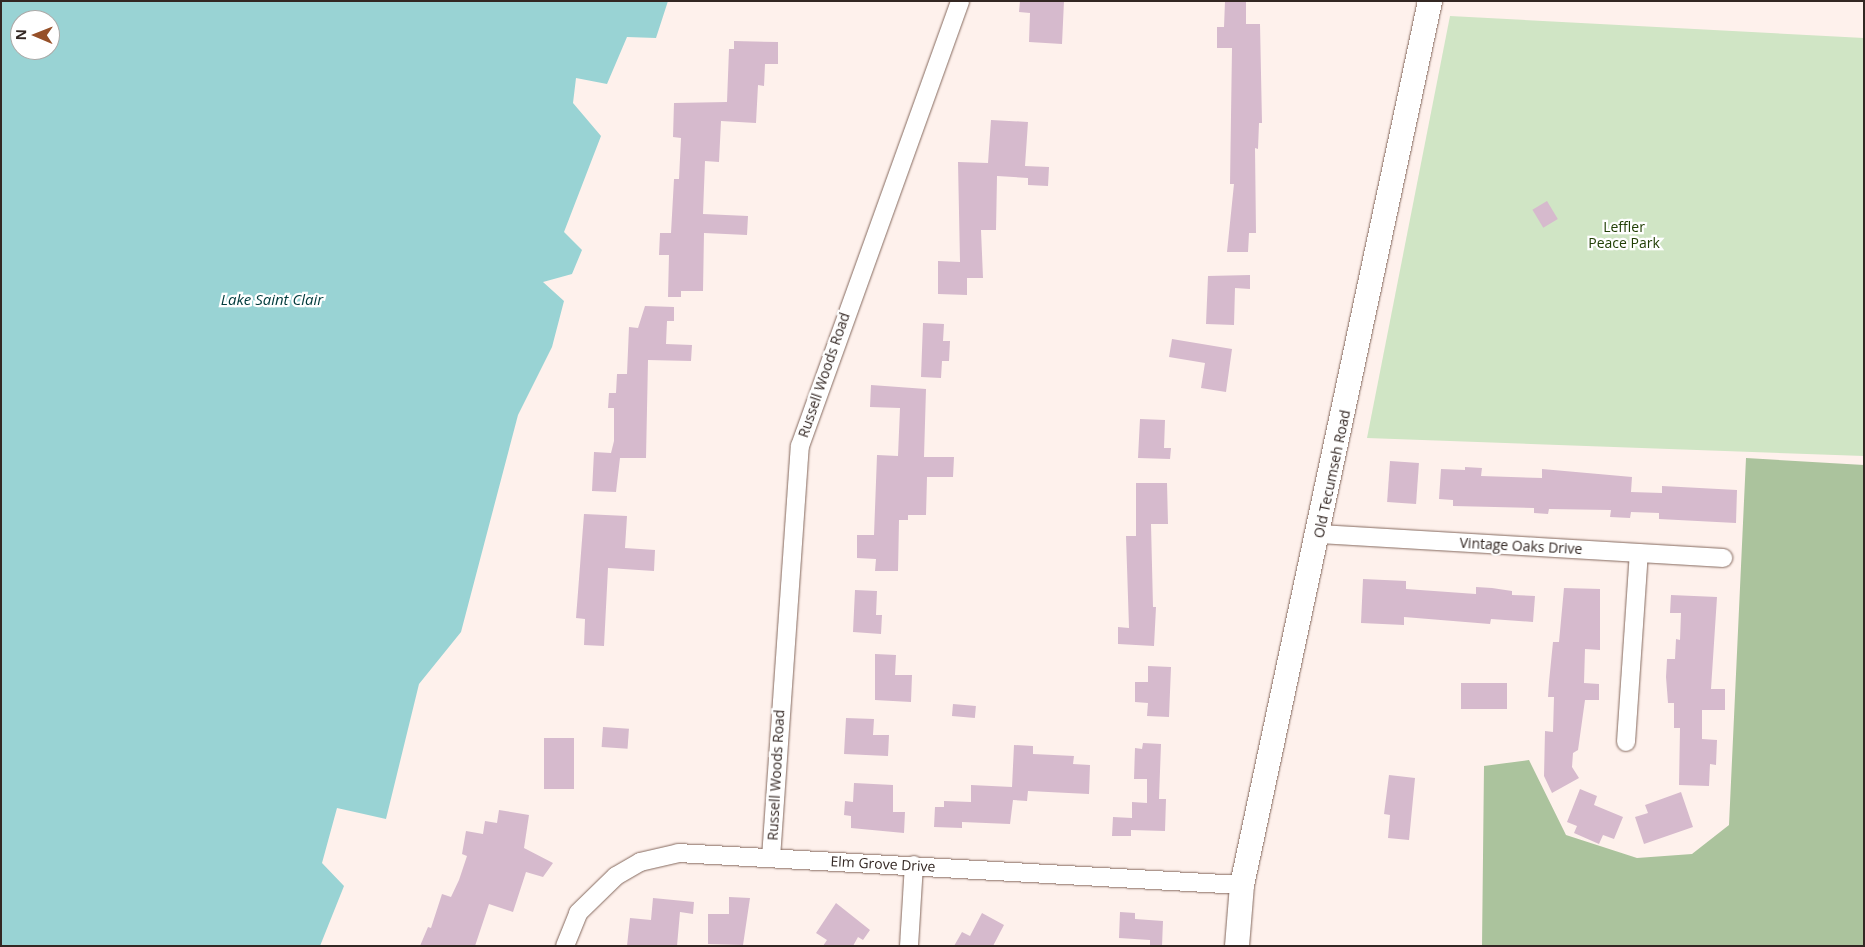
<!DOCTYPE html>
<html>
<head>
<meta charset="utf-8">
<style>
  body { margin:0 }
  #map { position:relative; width:1865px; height:947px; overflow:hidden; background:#fef1ec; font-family:"Open Sans",sans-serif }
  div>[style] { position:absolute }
  .green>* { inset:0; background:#d0e5c5 }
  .forest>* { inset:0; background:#abc39d }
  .water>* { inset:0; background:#99d3d4 }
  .building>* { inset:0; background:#d6bacd; transform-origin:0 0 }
  .roads { filter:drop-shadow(0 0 1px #85695e) drop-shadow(0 0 1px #85695e) }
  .minor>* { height:18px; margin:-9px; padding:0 9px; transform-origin:9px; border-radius:9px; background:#fff }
  .secondary>* { height:24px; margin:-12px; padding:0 12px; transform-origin:12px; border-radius:12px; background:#fff }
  span { translate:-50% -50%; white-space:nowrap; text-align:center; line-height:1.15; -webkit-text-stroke:4.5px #fff; paint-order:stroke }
  .park-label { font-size:14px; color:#213f05 }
  .street-label { font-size:14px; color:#332723 }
  .water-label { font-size:15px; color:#013b3c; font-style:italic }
  .frame { position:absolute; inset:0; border:2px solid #332723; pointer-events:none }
  .north { position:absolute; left:10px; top:10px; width:50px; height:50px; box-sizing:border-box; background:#fff; border:1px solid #ada9a7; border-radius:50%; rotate:271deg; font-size:14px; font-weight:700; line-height:20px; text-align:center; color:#332723 }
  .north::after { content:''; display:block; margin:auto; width:18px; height:22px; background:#965028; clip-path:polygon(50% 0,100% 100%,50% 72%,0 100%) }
</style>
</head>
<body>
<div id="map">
  <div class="green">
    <div style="clip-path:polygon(1450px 16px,1864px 38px,1864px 456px,1367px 438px)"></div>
  </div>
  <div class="forest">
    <div style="clip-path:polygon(1746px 458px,1864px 465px,1864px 946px,1482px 946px,1484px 766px,1529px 760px,1566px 835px,1637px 858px,1692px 854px,1729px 825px)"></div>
  </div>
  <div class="water">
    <div style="clip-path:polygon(evenodd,1px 1px,668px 1px,656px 38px,627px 37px,607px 84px,576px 78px,573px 103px,601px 136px,564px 232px,582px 250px,572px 274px,543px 282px,564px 301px,552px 347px,518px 415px,461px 632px,419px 684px,386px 819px,337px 808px,322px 863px,344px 886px,320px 946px,1px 946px,1px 1px,20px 20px,50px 20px,50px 50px,20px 50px,20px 20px)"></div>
  </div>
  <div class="building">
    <div style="clip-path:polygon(1020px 1px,1064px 1px,1062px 44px,1029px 42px,1030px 13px,1019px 12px)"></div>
    <div style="clip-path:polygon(1225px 1px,1246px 1px,1246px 24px,1260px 24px,1262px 123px,1259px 123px,1258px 149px,1255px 148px,1256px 233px,1249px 233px,1248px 252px,1227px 252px,1234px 184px,1230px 184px,1232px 48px,1217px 48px,1217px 27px,1224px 27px)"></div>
    <div style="clip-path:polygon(734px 41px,778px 42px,778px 64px,765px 64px,764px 86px,758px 85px,756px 123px,721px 121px,719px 162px,705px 161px,703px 214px,748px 216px,747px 235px,704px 233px,703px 291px,681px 291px,681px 297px,668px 297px,669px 255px,659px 255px,660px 233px,671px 233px,674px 179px,679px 179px,681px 138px,673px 137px,674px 103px,727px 102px,729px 49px,734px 49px)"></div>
    <div style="clip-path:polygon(991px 120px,1028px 122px,1025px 166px,1049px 167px,1048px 186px,1028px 185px,1028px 178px,997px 176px,996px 230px,981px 230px,983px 278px,967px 278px,967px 295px,938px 294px,938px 261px,960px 262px,958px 162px,988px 163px)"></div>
    <div style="left:1547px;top:201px;width:21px;height:17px;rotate:59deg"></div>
    <div style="clip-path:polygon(1250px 275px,1250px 289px,1235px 288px,1234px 325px,1206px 324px,1208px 276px)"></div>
    <div style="clip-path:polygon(645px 306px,674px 307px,674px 321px,667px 321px,666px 344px,692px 345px,691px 361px,648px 360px,646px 458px,620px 458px,616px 492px,592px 491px,594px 452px,611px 453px,614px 441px,614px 408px,608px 408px,609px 393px,616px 393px,617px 374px,627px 374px,629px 327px,638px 328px)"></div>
    <div style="clip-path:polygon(923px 323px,944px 324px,943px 341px,950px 341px,949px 361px,942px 361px,941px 378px,921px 377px)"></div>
    <div style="clip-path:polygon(1172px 339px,1232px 349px,1226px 392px,1201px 388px,1205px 363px,1169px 357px)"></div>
    <div style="clip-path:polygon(871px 385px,926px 389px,924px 457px,954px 457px,953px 477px,927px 477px,926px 515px,908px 515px,908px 520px,899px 520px,898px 571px,875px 571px,876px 559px,857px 558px,857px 535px,874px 535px,877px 455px,898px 456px,900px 408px,870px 407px)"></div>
    <div style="clip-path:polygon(1140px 419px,1165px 420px,1164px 448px,1171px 448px,1170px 459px,1138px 458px)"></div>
    <div style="left:1390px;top:461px;width:29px;height:41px;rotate:4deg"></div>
    <div style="clip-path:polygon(1465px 467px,1482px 468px,1481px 476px,1542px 478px,1542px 469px,1632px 477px,1631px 492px,1662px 493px,1662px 486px,1737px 490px,1736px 523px,1659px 519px,1659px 513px,1631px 512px,1630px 518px,1610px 517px,1611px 510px,1549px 509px,1548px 514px,1534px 513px,1534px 508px,1453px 506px,1453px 500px,1439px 499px,1441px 469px,1465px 470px)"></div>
    <div style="clip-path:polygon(1136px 483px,1167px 483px,1168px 524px,1151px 524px,1153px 607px,1156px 607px,1154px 646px,1118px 644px,1118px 627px,1129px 628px,1126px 536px,1136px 536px)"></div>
    <div style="clip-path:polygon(584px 514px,627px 516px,625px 548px,655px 550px,654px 571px,608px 568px,604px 646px,584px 645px,585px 619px,576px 618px)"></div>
    <div style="clip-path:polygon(1363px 579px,1406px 581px,1406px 589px,1476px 594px,1476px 587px,1492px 588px,1512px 591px,1512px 595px,1535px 596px,1533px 622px,1491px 619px,1490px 624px,1404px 617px,1404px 625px,1361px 623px)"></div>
    <div style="clip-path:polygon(1564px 588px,1600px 589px,1600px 650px,1585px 649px,1584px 683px,1599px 684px,1599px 700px,1585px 700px,1578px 750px,1573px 753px,1572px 767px,1579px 778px,1552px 793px,1544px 776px,1545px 731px,1553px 732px,1554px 697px,1548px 697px,1549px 682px,1553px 642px,1559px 642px)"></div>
    <div style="clip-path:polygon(855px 590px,877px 591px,876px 615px,882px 615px,881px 634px,853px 632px)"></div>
    <div style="clip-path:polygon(1671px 595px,1717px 597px,1711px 689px,1725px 689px,1725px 710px,1702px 710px,1702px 739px,1717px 740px,1716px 765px,1710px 764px,1709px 786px,1679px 785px,1680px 728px,1674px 728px,1674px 703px,1668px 703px,1666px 677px,1667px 659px,1675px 659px,1676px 639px,1680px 640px,1681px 613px,1670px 613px)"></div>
    <div style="clip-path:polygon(875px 654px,896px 655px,895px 675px,912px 675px,911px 702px,875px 700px)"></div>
    <div style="clip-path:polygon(1148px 666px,1171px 667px,1169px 717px,1147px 716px,1148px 703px,1135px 702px,1135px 682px,1148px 682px)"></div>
    <div style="left:1461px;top:683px;width:46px;height:26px"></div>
    <div style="left:953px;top:704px;width:23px;height:12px;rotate:5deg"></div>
    <div style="clip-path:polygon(846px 718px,874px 719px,873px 735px,889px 735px,888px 756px,844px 754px)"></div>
    <div style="left:603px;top:727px;width:26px;height:20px;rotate:4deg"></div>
    <div style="left:544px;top:738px;width:30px;height:51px"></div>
    <div style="clip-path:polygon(1143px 743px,1161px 744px,1159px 799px,1166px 799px,1165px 831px,1131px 830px,1131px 836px,1112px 836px,1113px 817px,1132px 818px,1132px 802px,1147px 803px,1147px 779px,1134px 779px,1135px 748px,1142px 749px)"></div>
    <div style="clip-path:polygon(1014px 745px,1033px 746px,1033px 754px,1074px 756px,1073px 764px,1090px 765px,1089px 794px,1028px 791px,1027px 801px,1013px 800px,1010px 824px,962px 822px,962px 828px,934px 827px,935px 807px,944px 807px,944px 801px,971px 802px,971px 785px,1012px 787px)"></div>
    <div style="clip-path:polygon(1389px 775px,1415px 778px,1409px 840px,1388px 838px,1390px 815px,1384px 814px)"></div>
    <div style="clip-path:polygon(854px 783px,893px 785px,893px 812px,905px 812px,904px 833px,851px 828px,851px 816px,844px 815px,845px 801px,853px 802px)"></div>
    <div style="clip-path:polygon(1580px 789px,1597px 796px,1594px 805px,1623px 817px,1614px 839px,1603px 835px,1599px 844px,1574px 833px,1577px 826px,1567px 822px)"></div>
    <div style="clip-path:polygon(1681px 792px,1693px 827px,1644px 844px,1635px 817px,1648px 813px,1645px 805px)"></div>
    <div style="clip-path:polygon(499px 810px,529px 815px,524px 848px,553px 863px,543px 877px,526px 872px,513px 912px,489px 904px,475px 946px,420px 946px,428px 927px,431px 928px,442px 894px,451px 897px,459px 880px,467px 856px,462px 854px,466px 831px,483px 834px,485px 821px,497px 823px)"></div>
    <div style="clip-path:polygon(729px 897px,750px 898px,743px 945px,708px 944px,708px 914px,729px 914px)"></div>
    <div style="clip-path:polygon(653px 898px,694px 902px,693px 914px,680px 912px,677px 946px,627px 946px,630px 918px,651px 920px)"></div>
    <div style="clip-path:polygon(836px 903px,870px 930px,863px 940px,858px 937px,853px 946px,823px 946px,827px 940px,816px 933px)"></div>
    <div style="clip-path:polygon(1120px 912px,1135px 913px,1135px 919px,1163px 921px,1162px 946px,1150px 946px,1150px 940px,1119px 938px)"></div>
    <div style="clip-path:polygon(982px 913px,1004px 925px,993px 946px,954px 946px,962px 932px,970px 936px)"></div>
  </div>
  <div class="roads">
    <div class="minor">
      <div style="left:1320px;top:534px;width:404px;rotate:3.4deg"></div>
      <div style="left:1626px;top:742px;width:189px;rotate:-86.1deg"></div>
      <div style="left:771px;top:858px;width:413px;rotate:-86deg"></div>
      <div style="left:800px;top:446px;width:473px;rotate:-70.2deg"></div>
      <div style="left:565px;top:946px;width:35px;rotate:-68deg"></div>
      <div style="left:578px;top:913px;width:53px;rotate:-44.2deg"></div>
      <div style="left:616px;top:876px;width:28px;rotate:-30deg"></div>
      <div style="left:640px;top:862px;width:39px;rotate:-13deg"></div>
      <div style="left:678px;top:853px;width:565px;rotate:3.25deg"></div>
      <div style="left:909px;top:946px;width:81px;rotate:-86.5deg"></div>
    </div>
    <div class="secondary">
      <div style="left:1237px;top:946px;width:61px;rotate:-85.3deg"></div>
      <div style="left:1242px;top:885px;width:904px;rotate:-77.99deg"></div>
    </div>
  </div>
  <div class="park-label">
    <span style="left:1624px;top:235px">Leffler<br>Peace Park</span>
  </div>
  <div class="street-label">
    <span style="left:824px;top:375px;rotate:-71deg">Russell Woods Road</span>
    <span style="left:1332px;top:474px;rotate:-78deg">Old Tecumseh Road</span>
    <span style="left:1521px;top:546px;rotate:3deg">Vintage Oaks Drive</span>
    <span style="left:776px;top:775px;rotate:-87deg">Russell Woods Road</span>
    <span style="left:883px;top:864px;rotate:3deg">Elm Grove Drive</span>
  </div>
  <div class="water-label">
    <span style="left:272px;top:300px">Lake Saint Clair</span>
  </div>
  <div class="frame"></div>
  <div class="north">N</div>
</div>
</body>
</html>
